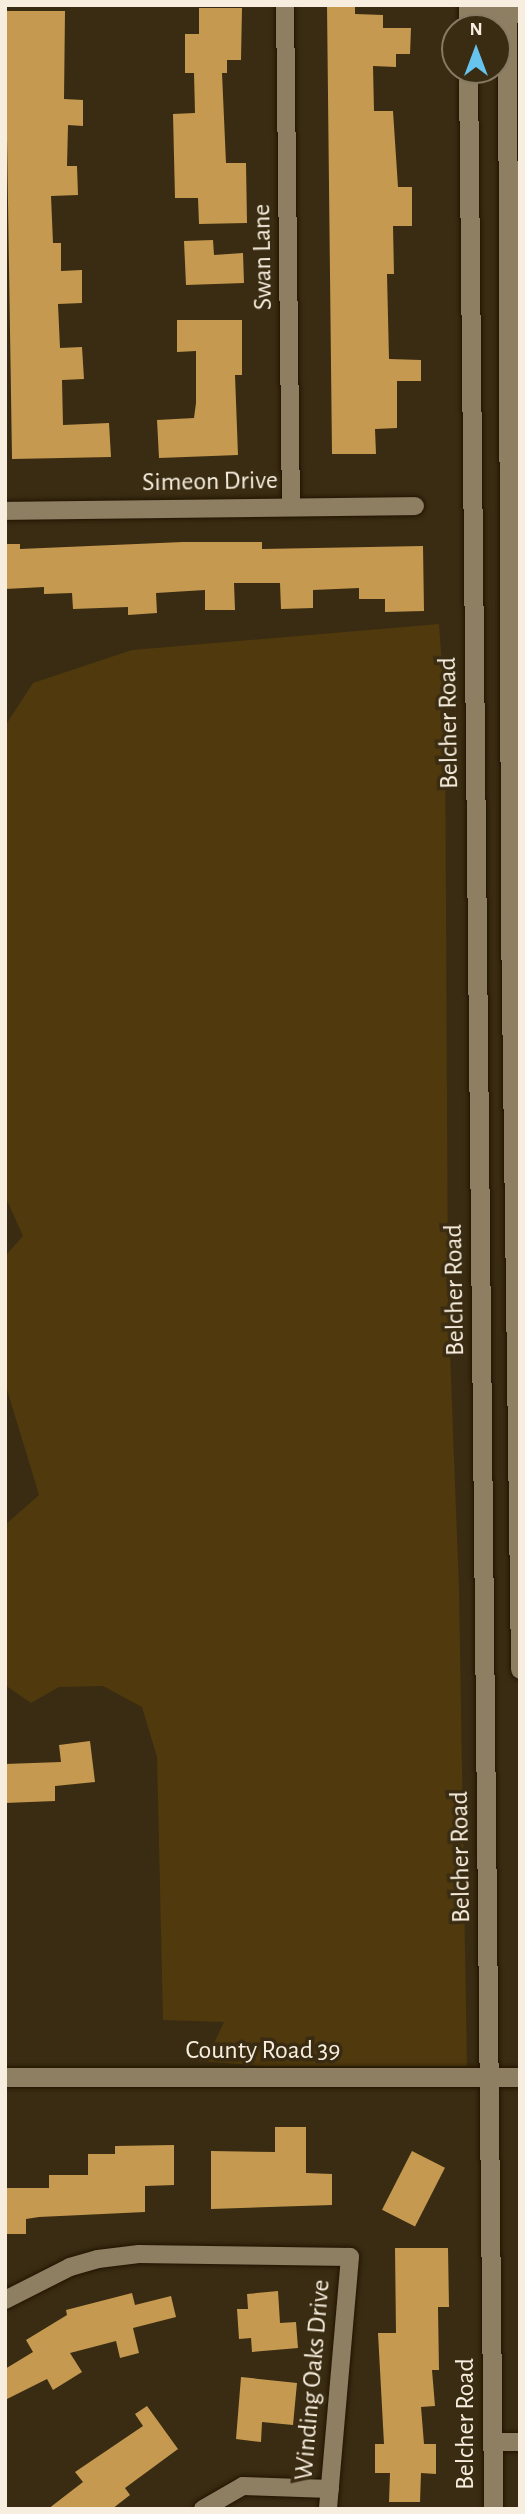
<!DOCTYPE html>
<html>
<head>
<meta charset="utf-8">
<style>
  body { margin:0 }
  #map { position:relative; width:525px; height:2514px; overflow:hidden; background:#3a2c12; font-family:"Alegreya Sans",sans-serif }
  div>[style] { position:absolute }
  .green>* { inset:0; background:#4f390d }
  .building>* { inset:0; background:#c59a50; transform-origin:0 0 }
  .roads { filter:drop-shadow(0 0 2px #211400) drop-shadow(0 0 2px #211400) }
  .minor>* { height:18px; margin:-9px; padding:0 9px; transform-origin:9px; border-radius:9px; background:#8e7e62 }
  .tertiary>* { height:19px; margin:-9.5px; padding:0 9.5px; transform-origin:9.5px; border-radius:9.5px; background:#8e7e62 }
  .secondary>* { height:19px; margin:-9.5px; padding:0 9.5px; transform-origin:9.5px; border-radius:9.5px; background:#8e7e62 }
  span { translate:-50% -50%; white-space:nowrap; text-align:center; line-height:1.15; -webkit-text-stroke:7px #3a2c12; paint-order:stroke }
  .street-label { font-size:26px; color:#f7eedf }
  .frame { position:absolute; inset:0; border:7px solid #f7eedf; pointer-events:none }
  .north { position:absolute; left:441px; top:14px; width:70px; height:70px; box-sizing:border-box; background:#3a2c12; border:2px solid #867a64; border-radius:50%; rotate:0deg; font-size:19px; font-weight:700; line-height:28px; text-align:center; color:#f7eedf }
  .north::after { content:''; display:block; margin:auto; width:24px; height:32px; background:#66c4ef; clip-path:polygon(50% 0,100% 100%,50% 72%,0 100%) }
</style>
</head>
<body>
<div id="map">
  <div class="green">
    <div style="clip-path:polygon(439px 624px,445px 707px,448px 1298px,459px 1589px,467px 2066px,261px 2066px,200px 2061px,184px 2056px,207px 2058px,224px 2022px,163px 2020px,157px 1757px,142px 1707px,103px 1686px,59px 1687px,31px 1703px,5px 1685px,5px 1525px,39px 1495px,5px 1383px,5px 1256px,23px 1236px,5px 1196px,5px 726px,33px 683px,132px 650px)"></div>
  </div>
  <div class="building">
    <div style="clip-path:polygon(327px 5px,355px 5px,355px 14px,383px 15px,383px 28px,411px 28px,410px 54px,396px 54px,396px 67px,373px 66px,374px 111px,393px 111px,398px 187px,412px 187px,412px 226px,393px 226px,394px 274px,387px 274px,389px 359px,421px 360px,421px 381px,397px 381px,397px 428px,375px 429px,376px 454px,332px 454px)"></div>
    <div style="clip-path:polygon(199px 8px,242px 8px,241px 60px,227px 60px,227px 73px,222px 73px,226px 163px,246px 163px,247px 223px,199px 224px,198px 198px,175px 198px,173px 114px,195px 113px,194px 73px,185px 73px,185px 34px,199px 34px)"></div>
    <div style="clip-path:polygon(5px 11px,65px 11px,64px 99px,83px 100px,83px 126px,68px 125px,67px 166px,77px 166px,78px 195px,51px 196px,53px 243px,61px 243px,61px 271px,82px 270px,82px 303px,58px 304px,60px 348px,82px 347px,84px 379px,62px 380px,63px 425px,109px 423px,111px 457px,12px 459px)"></div>
    <div style="clip-path:polygon(213px 240px,214px 255px,243px 253px,244px 283px,186px 285px,184px 241px)"></div>
    <div style="clip-path:polygon(177px 320px,242px 320px,242px 375px,235px 375px,238px 455px,159px 458px,157px 420px,194px 418px,196px 403px,196px 351px,177px 352px)"></div>
    <div style="clip-path:polygon(183px 542px,262px 542px,262px 549px,423px 546px,424px 611px,385px 612px,385px 599px,359px 599px,359px 588px,313px 590px,313px 608px,281px 609px,280px 583px,234px 583px,235px 610px,205px 610px,205px 590px,156px 593px,157px 613px,128px 615px,128px 607px,73px 609px,72px 593px,44px 594px,44px 587px,5px 589px,5px 544px,20px 544px,20px 549px)"></div>
    <div style="clip-path:polygon(90px 1741px,95px 1782px,55px 1786px,55px 1801px,5px 1803px,5px 1764px,61px 1762px,59px 1745px)"></div>
    <div style="clip-path:polygon(275px 2127px,306px 2127px,306px 2173px,332px 2174px,332px 2205px,211px 2209px,211px 2151px,275px 2152px)"></div>
    <div style="clip-path:polygon(174px 2145px,174px 2185px,145px 2186px,145px 2212px,39px 2217px,26px 2219px,26px 2234px,5px 2234px,5px 2188px,49px 2188px,49px 2175px,88px 2175px,88px 2154px,115px 2154px,115px 2146px)"></div>
    <div style="left:412px;top:2151px;width:37px;height:66px;rotate:27deg"></div>
    <div style="clip-path:polygon(395px 2248px,448px 2248px,449px 2307px,438px 2307px,439px 2370px,432px 2370px,435px 2406px,421px 2407px,424px 2444px,436px 2444px,436px 2474px,421px 2473px,420px 2502px,389px 2502px,390px 2473px,375px 2473px,375px 2444px,384px 2444px,378px 2333px,396px 2333px)"></div>
    <div style="clip-path:polygon(278px 2291px,280px 2323px,296px 2322px,298px 2348px,252px 2352px,251px 2338px,239px 2339px,237px 2309px,248px 2309px,247px 2294px)"></div>
    <div style="clip-path:polygon(132px 2293px,135px 2305px,171px 2296px,176px 2317px,133px 2328px,139px 2353px,120px 2358px,116px 2341px,70px 2353px,82px 2372px,53px 2390px,47px 2379px,5px 2400px,5px 2369px,33px 2352px,26px 2340px,67px 2315px,66px 2310px)"></div>
    <div style="clip-path:polygon(241px 2377px,297px 2383px,293px 2425px,262px 2422px,261px 2442px,236px 2439px)"></div>
    <div style="clip-path:polygon(147px 2406px,178px 2449px,125px 2488px,130px 2495px,112px 2509px,48px 2509px,83px 2482px,75px 2472px,143px 2426px,135px 2414px)"></div>
  </div>
  <div class="roads">
    <div class="minor">
      <div style="left:285px;top:5px;width:502px;rotate:89.32deg"></div>
      <div style="left:468px;top:13px;width:52px;rotate:1.1deg"></div>
      <div style="left:5px;top:511px;width:410px;rotate:-0.7deg"></div>
      <div style="left:5px;top:2300px;width:73px;rotate:-26.9deg"></div>
      <div style="left:70px;top:2267px;width:29px;rotate:-16deg"></div>
      <div style="left:98px;top:2259px;width:41px;rotate:-7deg"></div>
      <div style="left:139px;top:2254px;width:211px;rotate:0.8deg"></div>
      <div style="left:350px;top:2257px;width:253px;rotate:95deg"></div>
      <div style="left:493px;top:2442px;width:27px"></div>
      <div style="left:203px;top:2509px;width:46px;rotate:-29.9deg"></div>
      <div style="left:243px;top:2486px;width:87px;rotate:2deg"></div>
    </div>
    <div class="tertiary">
      <div style="left:5px;top:2077px;width:515px"></div>
    </div>
    <div class="secondary">
      <div style="left:468px;top:5px;width:23px;rotate:90deg"></div>
      <div style="left:507px;top:5px;width:916px;rotate:89.81deg"></div>
      <div style="left:510px;top:921px;width:748px;rotate:89.23deg"></div>
      <div style="left:468px;top:70px;width:2439px;rotate:89.41deg"></div>
    </div>
  </div>
  <div class="street-label">
    <span style="left:263px;top:257px;rotate:-91deg">Swan Lane</span>
    <span style="left:210px;top:482px;rotate:-1deg">Simeon Drive</span>
    <span style="left:449px;top:723px;rotate:-91deg">Belcher Road</span>
    <span style="left:455px;top:1290px;rotate:-91deg">Belcher Road</span>
    <span style="left:461px;top:1857px;rotate:-91deg">Belcher Road</span>
    <span style="left:263px;top:2051px">County Road 39</span>
    <span style="left:313px;top:2380px;rotate:-85deg">Winding Oaks Drive</span>
    <span style="left:466px;top:2424px;rotate:-90deg">Belcher Road</span>
  </div>
  <div class="frame"></div>
  <div class="north">N</div>
</div>
</body>
</html>
